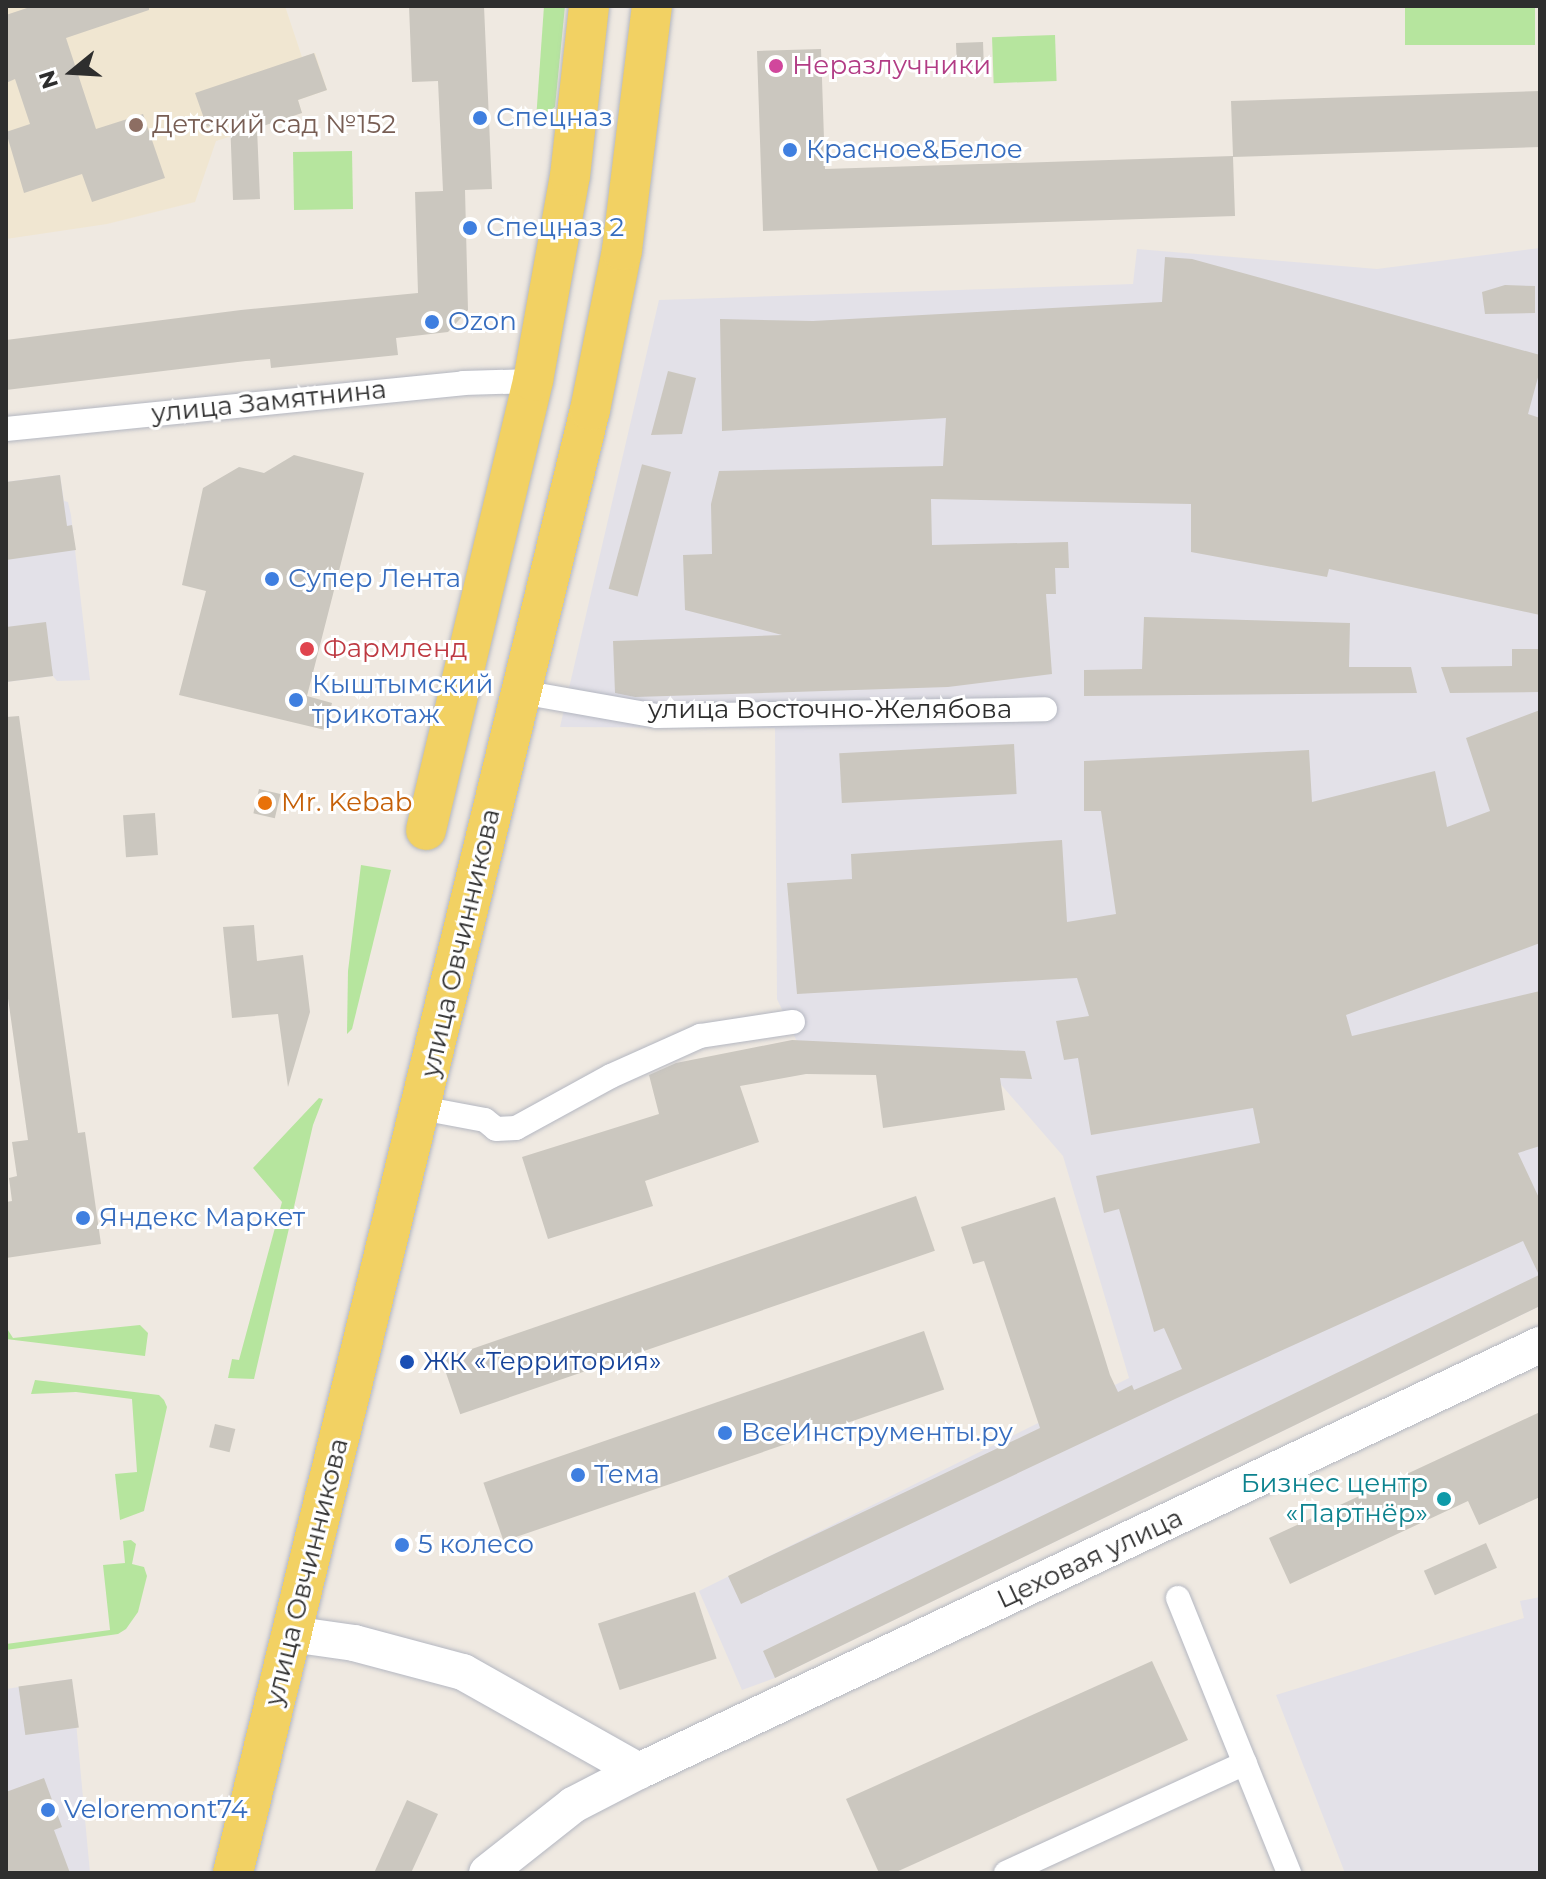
<!DOCTYPE html>
<html>
<head>
<meta charset="utf-8">
<style>
  body { margin:0 }
  #map { position:relative; width:1546px; height:1879px; overflow:hidden; background:#efe9e1; font-family:Montserrat,sans-serif }
  div>[style] { position:absolute }
  .industrial>* { inset:0; background:#e3e1e8 }
  .education>* { inset:0; background:#f0e6d1 }
  .green>* { inset:0; background:#b6e59e; transform-origin:0 0 }
  .building>* { inset:0; background:#cbc7bf; transform-origin:0 0 }
  .roads { filter:drop-shadow(0 0 2px #b4b7c1) drop-shadow(0 0 2px #b4b7c1) }
  .minor>* { height:24px; margin:-12px; padding:0 12px; transform-origin:12px; border-radius:12px; background:#fff }
  .secondary>* { height:36px; margin:-18px; padding:0 18px; transform-origin:18px; border-radius:18px; background:#fff }
  .primary>* { height:40px; margin:-20px; padding:0 20px; transform-origin:20px; border-radius:20px; background:#f2d163 }
  .dots>* { width:22px; height:22px; translate:-50% -50%; box-sizing:border-box; border:4px solid #fff; border-radius:50% }
  span { translate:-50% -50%; white-space:nowrap; text-align:center; line-height:1.15; -webkit-text-stroke:6px #fff; paint-order:stroke }
  .hotel-label { font-size:26px; color:#b23c85 }
  .left { translate:0 -50%; text-align:left }
  .shop-label { font-size:26px; color:#366cbe }
  .education-label { font-size:26px; color:#785e54 }
  .street-label { font-size:26px; color:#2e2e2e }
  .health-label { font-size:26px; color:#be3a42 }
  .food-label { font-size:26px; color:#c56008 }
  .transit-label { font-size:26px; color:#164399 }
  .culture-label { font-size:26px; color:#0d838f }
  .right { translate:-100% -50%; text-align:right }
  .frame { position:absolute; inset:0; border:8px solid #2e2e2e; pointer-events:none }
  .north { position:absolute; left:32px; top:32px; width:80px; height:80px; -webkit-text-stroke:6px #fff; paint-order:stroke; rotate:252deg; font-size:22px; font-weight:700; line-height:32px; text-align:center; color:#2e2e2e }
  .north::after { content:''; display:block; margin:auto; width:28px; height:36px; background:#2e2e2e; clip-path:polygon(50% 0,100% 100%,50% 72%,0 100%) }
</style>
</head>
<body>
<div id="map">
  <div class="industrial">
    <div style="clip-path:polygon(1540px 248px,1540px 1306px,775px 1678px,742px 1690px,699px 1591px,1129px 1378px,1063px 1156px,991px 1073px,808px 1065px,777px 999px,775px 728px,560px 727px,659px 300px,1133px 284px,1137px 249px,1377px 269px)"></div>
    <div style="clip-path:polygon(60px 475px,64px 501px,68px 502px,71px 515px,90px 680px,57px 681px,53px 676px,6px 682px,6px 482px)"></div>
    <div style="clip-path:polygon(1540px 1597px,1540px 1873px,1345px 1873px,1276px 1695px,1524px 1618px,1520px 1601px)"></div>
    <div style="clip-path:polygon(72px 1679px,90px 1873px,6px 1873px,6px 1689px)"></div>
  </div>
  <div class="education">
    <div style="clip-path:polygon(6px 6px,285px 6px,302px 57px,315px 53px,327px 90px,298px 100px,302px 113px,216px 141px,195px 202px,107px 224px,6px 239px)"></div>
  </div>
  <div class="green">
    <div style="clip-path:polygon(544px 6px,565px 6px,555px 107px,536px 120px)"></div>
    <div style="left:1405px;top:6px;width:130px;height:39px"></div>
    <div style="left:1055px;top:35px;width:46px;height:63px;rotate:88deg"></div>
    <div style="left:352px;top:151px;width:58px;height:59px;rotate:89deg"></div>
    <div style="clip-path:polygon(361px 865px,391px 870px,352px 1029px,347px 1034px,348px 971px)"></div>
    <div style="clip-path:polygon(319px 1098px,323px 1099px,313px 1125px,254px 1379px,228px 1378px,232px 1359px,239px 1360px,282px 1202px,253px 1168px)"></div>
    <div style="clip-path:polygon(140px 1325px,148px 1333px,145px 1356px,6px 1339px,6px 1327px,13px 1338px)"></div>
    <div style="clip-path:polygon(35px 1380px,159px 1395px,164px 1400px,167px 1407px,144px 1511px,120px 1520px,115px 1474px,137px 1472px,132px 1399px,76px 1392px,31px 1394px)"></div>
    <div style="clip-path:polygon(131px 1540px,136px 1544px,132px 1564px,144px 1567px,147px 1576px,138px 1612px,126px 1629px,118px 1634px,6px 1650px,6px 1644px,110px 1630px,103px 1565px,125px 1563px,123px 1541px)"></div>
  </div>
  <div class="building">
    <div style="clip-path:polygon(33px 6px,149px 6px,149px 10px,66px 38px,96px 129px,143px 114px,165px 178px,92px 202px,82px 174px,24px 193px,6px 132px,30px 124px,15px 79px,6px 83px,6px 15px)"></div>
    <div style="clip-path:polygon(409px 6px,484px 6px,492px 189px,465px 190px,468px 310px,448px 332px,396px 338px,398px 355px,271px 368px,270px 359px,246px 361px,6px 390px,6px 340px,241px 310px,418px 293px,415px 192px,443px 191px,438px 81px,412px 82px)"></div>
    <div style="left:983px;top:42px;width:24px;height:27px;rotate:88deg"></div>
    <div style="clip-path:polygon(821px 49px,825px 169px,1233px 156px,1231px 101px,1540px 91px,1540px 147px,1233px 157px,1235px 216px,763px 231px,757px 51px)"></div>
    <div style="clip-path:polygon(314px 53px,327px 90px,298px 100px,302px 113px,257px 128px,260px 199px,233px 200px,230px 119px,207px 127px,195px 93px)"></div>
    <div style="clip-path:polygon(1165px 257px,1192px 259px,1540px 355px,1540px 370px,1528px 414px,1540px 418px,1540px 615px,1329px 569px,1327px 577px,1191px 552px,1191px 504px,931px 499px,932px 545px,1068px 542px,1069px 568px,1055px 568px,1056px 594px,1046px 594px,1052px 674px,948px 687px,635px 697px,615px 693px,613px 641px,782px 635px,685px 610px,683px 555px,712px 554px,711px 504px,719px 471px,943px 466px,946px 418px,722px 431px,720px 319px,813px 321px,1162px 302px)"></div>
    <div style="clip-path:polygon(1505px 285px,1535px 286px,1535px 313px,1485px 314px,1482px 292px)"></div>
    <div style="clip-path:polygon(668px 371px,696px 378px,682px 434px,651px 435px)"></div>
    <div style="clip-path:polygon(294px 455px,364px 473px,307px 696px,332px 703px,325px 730px,179px 695px,206px 591px,182px 585px,203px 488px,239px 467px,264px 473px)"></div>
    <div style="left:671px;top:472px;width:129px;height:30px;rotate:105deg"></div>
    <div style="clip-path:polygon(60px 475px,67px 526px,72px 525px,76px 550px,6px 560px,6px 482px)"></div>
    <div style="clip-path:polygon(1144px 617px,1350px 623px,1349px 667px,1411px 667px,1417px 693px,1084px 696px,1084px 670px,1142px 669px)"></div>
    <div style="clip-path:polygon(46px 622px,53px 676px,6px 682px,6px 627px)"></div>
    <div style="clip-path:polygon(1512px 649px,1540px 649px,1540px 692px,1450px 693px,1441px 667px,1512px 666px)"></div>
    <div style="clip-path:polygon(1540px 710px,1540px 943px,1346px 1015px,1352px 1036px,1540px 991px,1540px 1146px,1518px 1153px,1540px 1200px,1540px 1306px,775px 1678px,763px 1651px,1539px 1275px,1523px 1241px,1175px 1399px,741px 1604px,728px 1576px,1040px 1428px,984px 1261px,973px 1264px,961px 1227px,1055px 1197px,1110px 1375px,1118px 1392px,1132px 1385px,1134px 1390px,1182px 1369px,1164px 1328px,1154px 1332px,1119px 1209px,1104px 1213px,1096px 1176px,1260px 1143px,1253px 1108px,1091px 1135px,1078px 1058px,1064px 1060px,1056px 1021px,1089px 1016px,1077px 978px,797px 994px,787px 883px,852px 879px,851px 854px,1062px 840px,1067px 922px,1116px 914px,1101px 811px,1084px 811px,1084px 761px,1309px 750px,1312px 802px,1435px 771px,1447px 827px,1490px 811px,1466px 738px)"></div>
    <div style="clip-path:polygon(19px 716px,78px 1133px,85px 1132px,101px 1244px,6px 1258px,6px 1202px,12px 1201px,9px 1178px,17px 1176px,12px 1142px,28px 1140px,6px 984px,6px 717px)"></div>
    <div style="left:1014px;top:744px;width:50px;height:175px;rotate:87deg"></div>
    <div style="left:259px;top:789px;width:22px;height:25px;rotate:13deg"></div>
    <div style="left:155px;top:813px;width:42px;height:32px;rotate:86deg"></div>
    <div style="clip-path:polygon(254px 925px,257px 961px,303px 955px,310px 1012px,288px 1087px,278px 1014px,232px 1018px,223px 927px)"></div>
    <div style="clip-path:polygon(792px 1040px,1025px 1051px,1032px 1079px,1000px 1078px,1005px 1110px,883px 1128px,876px 1075px,806px 1074px,740px 1086px,759px 1142px,645px 1181px,653px 1206px,548px 1239px,522px 1157px,659px 1114px,649px 1075px,676px 1063px)"></div>
    <div style="left:916px;top:1196px;width:58px;height:502px;rotate:71deg"></div>
    <div style="left:924px;top:1331px;width:62px;height:466px;rotate:71deg"></div>
    <div style="clip-path:polygon(1540px 1412px,1540px 1497px,1479px 1525px,1468px 1501px,1290px 1584px,1269px 1538px)"></div>
    <div style="left:215px;top:1424px;width:21px;height:24px;rotate:14deg"></div>
    <div style="left:1486px;top:1543px;width:27px;height:68px;rotate:66deg"></div>
    <div style="left:695px;top:1592px;width:70px;height:102px;rotate:72deg"></div>
    <div style="clip-path:polygon(1152px 1661px,1188px 1740px,894px 1873px,879px 1873px,846px 1799px)"></div>
    <div style="left:72px;top:1679px;width:49px;height:54px;rotate:82deg"></div>
    <div style="clip-path:polygon(44px 1778px,62px 1827px,54px 1830px,70px 1873px,6px 1873px,6px 1792px)"></div>
    <div style="clip-path:polygon(407px 1800px,438px 1814px,411px 1873px,374px 1873px)"></div>
  </div>
  <div class="roads">
    <div class="minor">
      <div style="left:6px;top:429px;width:459px;rotate:-5.7deg"></div>
      <div style="left:463px;top:383px;width:70px;rotate:-1.6deg"></div>
      <div style="left:521px;top:692px;width:138px;rotate:10deg"></div>
      <div style="left:657px;top:716px;width:388px;rotate:-1deg"></div>
      <div style="left:421px;top:1108px;width:65px;rotate:10.6deg"></div>
      <div style="left:485px;top:1120px;width:14px;rotate:39deg"></div>
      <div style="left:496px;top:1129px;width:20px;rotate:-3deg"></div>
      <div style="left:516px;top:1128px;width:108px;rotate:-28.7deg"></div>
      <div style="left:611px;top:1076px;width:98px;rotate:-24.2deg"></div>
      <div style="left:700px;top:1036px;width:94px;rotate:-8.6deg"></div>
      <div style="left:1178px;top:1598px;width:297px;rotate:68deg"></div>
      <div style="left:1006px;top:1873px;width:263px;rotate:-24.7deg"></div>
    </div>
    <div class="secondary">
      <div style="left:291px;top:1634px;width:64px;rotate:8.1deg"></div>
      <div style="left:354px;top:1643px;width:113px;rotate:14.9deg"></div>
      <div style="left:463px;top:1672px;width:202px;rotate:29.4deg"></div>
      <div style="left:487px;top:1873px;width:110px;rotate:-38.3deg"></div>
      <div style="left:573px;top:1805px;width:74px;rotate:-27.3deg"></div>
      <div style="left:639px;top:1771px;width:997px;rotate:-25.31deg"></div>
    </div>
    <div class="primary">
      <div style="left:426px;top:830px;width:462px;rotate:-76.6deg"></div>
      <div style="left:533px;top:381px;width:208px;rotate:-79.8deg"></div>
      <div style="left:570px;top:176px;width:171px;rotate:-83.6deg"></div>
      <div style="left:233px;top:1873px;width:1506px;rotate:-76.29deg"></div>
      <div style="left:590px;top:410px;width:163px;rotate:-78.7deg"></div>
      <div style="left:622px;top:250px;width:246px;rotate:-83deg"></div>
    </div>
  </div>
  <div class="dots">
    <div style="left:776px;top:66px;background:#d1479c"></div>
    <div style="left:480px;top:118px;background:#3f7fe0"></div>
    <div style="left:136px;top:125px;background:#8d6e63"></div>
    <div style="left:790px;top:150px;background:#3f7fe0"></div>
    <div style="left:470px;top:228px;background:#3f7fe0"></div>
    <div style="left:432px;top:322px;background:#3f7fe0"></div>
    <div style="left:272px;top:579px;background:#3f7fe0"></div>
    <div style="left:307px;top:649px;background:#e0444e"></div>
    <div style="left:296px;top:700px;background:#3f7fe0"></div>
    <div style="left:265px;top:803px;background:#e8710a"></div>
    <div style="left:83px;top:1218px;background:#3f7fe0"></div>
    <div style="left:407px;top:1362px;background:#1a4fb4"></div>
    <div style="left:725px;top:1433px;background:#3f7fe0"></div>
    <div style="left:578px;top:1475px;background:#3f7fe0"></div>
    <div style="left:1444px;top:1499px;background:#0f9aa8"></div>
    <div style="left:402px;top:1545px;background:#3f7fe0"></div>
    <div style="left:48px;top:1810px;background:#3f7fe0"></div>
  </div>
  <div class="hotel-label">
    <span class="left" style="left:792px;top:66px">Неразлучники</span>
  </div>
  <div class="shop-label">
    <span class="left" style="left:496px;top:118px">Спецназ</span>
    <span class="left" style="left:806px;top:150px">Красное&amp;Белое</span>
    <span class="left" style="left:486px;top:228px">Спецназ 2</span>
    <span class="left" style="left:448px;top:322px">Ozon</span>
    <span class="left" style="left:288px;top:579px">Супер Лента</span>
    <span class="left" style="left:312px;top:700px">Кыштымский<br>трикотаж</span>
    <span class="left" style="left:99px;top:1218px">Яндекс Маркет</span>
    <span class="left" style="left:741px;top:1433px">ВсеИнструменты.ру</span>
    <span class="left" style="left:594px;top:1475px">Тема</span>
    <span class="left" style="left:418px;top:1545px">5 колесо</span>
    <span class="left" style="left:64px;top:1810px">Veloremont74</span>
  </div>
  <div class="education-label">
    <span class="left" style="left:152px;top:125px">Детский сад №152</span>
  </div>
  <div class="street-label">
    <span style="left:269px;top:402px;rotate:-6deg">улица Замятнина</span>
    <span style="left:830px;top:710px">улица Восточно-Желябова</span>
    <span style="left:461px;top:943px;rotate:-77deg">улица Овчинникова</span>
    <span style="left:1090px;top:1559px;rotate:-25deg">Цеховая улица</span>
    <span style="left:307px;top:1572px;rotate:-76deg">улица Овчинникова</span>
  </div>
  <div class="health-label">
    <span class="left" style="left:323px;top:649px">Фармленд</span>
  </div>
  <div class="food-label">
    <span class="left" style="left:281px;top:803px">Mr. Kebab</span>
  </div>
  <div class="transit-label">
    <span class="left" style="left:423px;top:1362px">ЖК «Территория»</span>
  </div>
  <div class="culture-label">
    <span class="right" style="left:1428px;top:1499px">Бизнес центр<br>«Партнёр»</span>
  </div>
  <div class="frame"></div>
  <div class="north">N</div>
</div>
</body>
</html>
